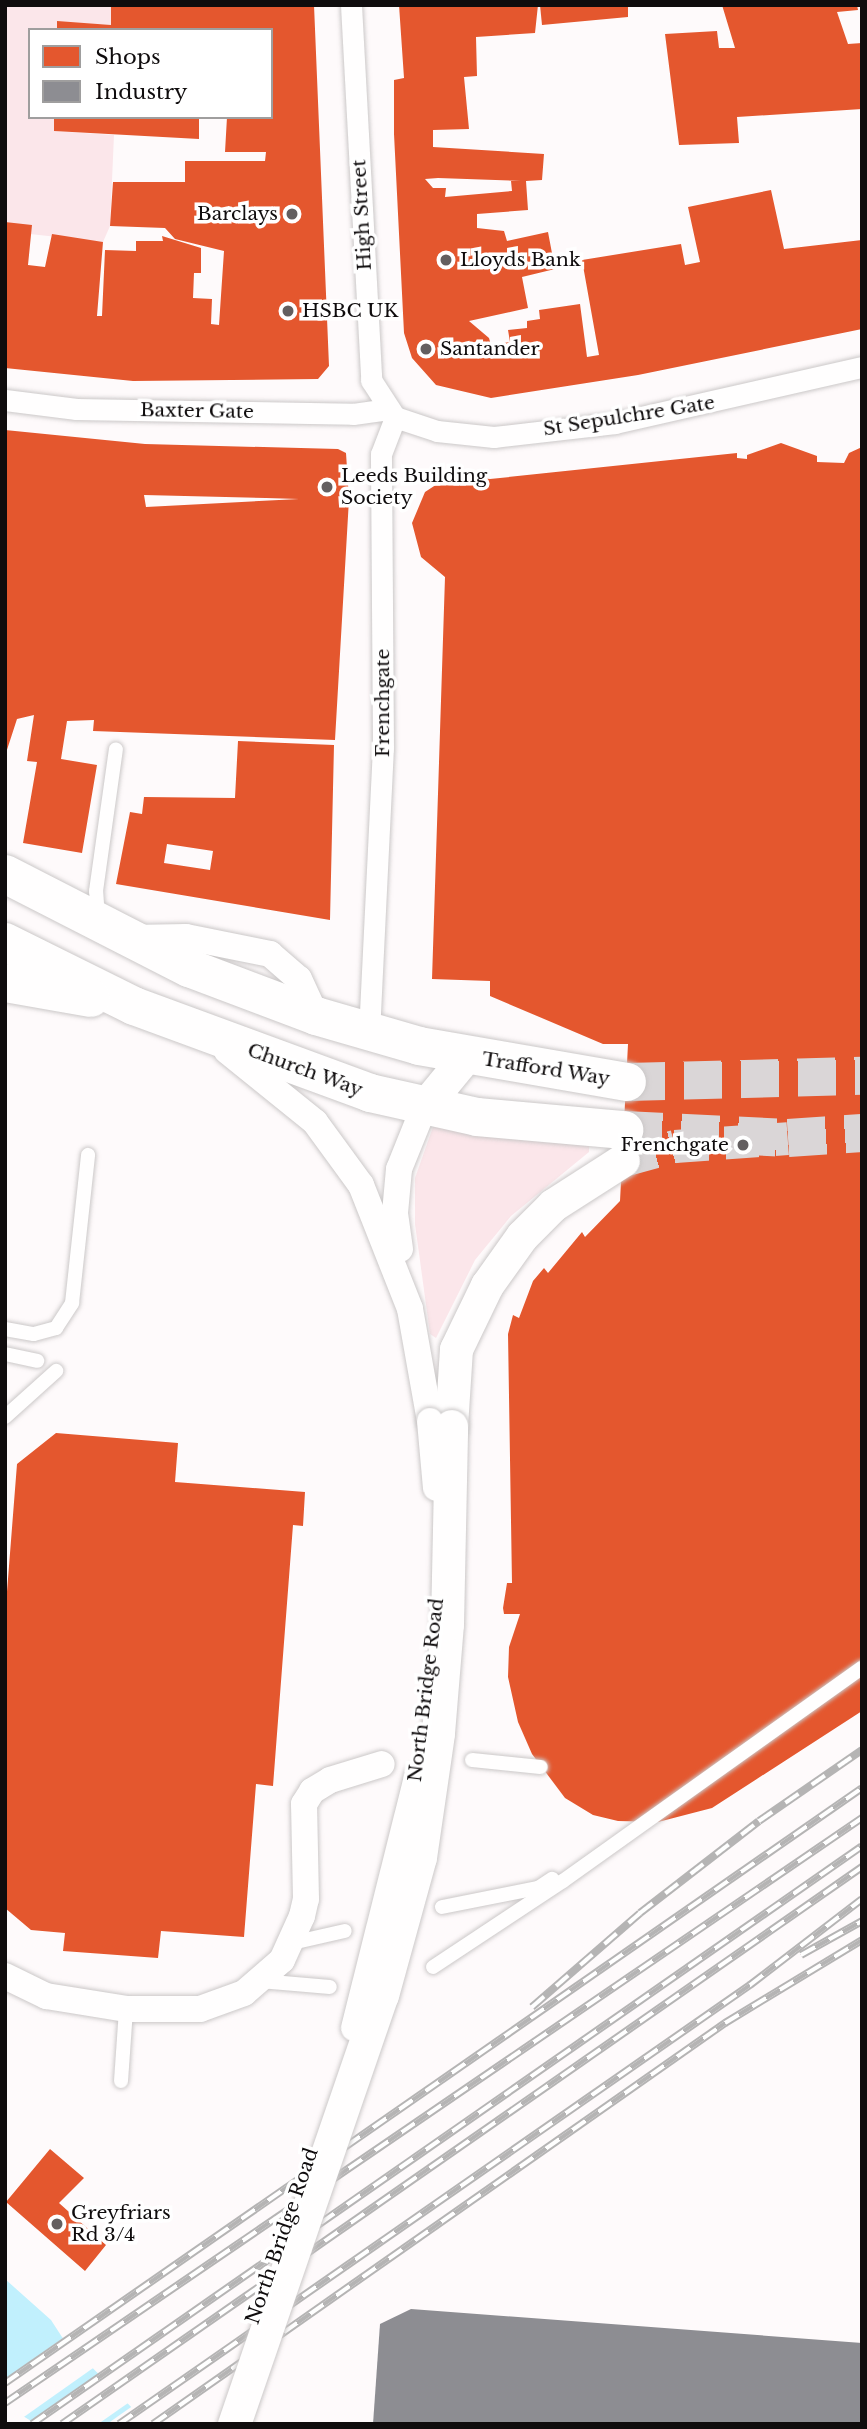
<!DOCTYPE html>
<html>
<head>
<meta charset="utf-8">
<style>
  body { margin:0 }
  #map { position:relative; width:867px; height:2429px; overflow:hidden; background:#fefafb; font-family:"Libre Baskerville",serif }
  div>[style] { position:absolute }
  .green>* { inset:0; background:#fbe6ea }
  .water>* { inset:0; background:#c1f0fd }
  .pier>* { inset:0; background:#fefafb }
  .shops>* { inset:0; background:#e4572e }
  .industry>* { inset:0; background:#8d8d92 }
  .tertiary-tunnel>* { height:33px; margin-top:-16.5px; transform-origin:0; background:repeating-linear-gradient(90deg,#dad6d7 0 33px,transparent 0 50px) }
  .trunk-tunnel>* { height:38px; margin-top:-19px; transform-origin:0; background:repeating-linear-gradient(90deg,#dad6d7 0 38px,transparent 0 57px) }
  .roads { filter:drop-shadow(0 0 2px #cbc8c8) drop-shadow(0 0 2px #cbc8c8) }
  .service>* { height:14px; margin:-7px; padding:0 7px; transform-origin:7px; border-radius:7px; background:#fffefe }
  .pedestrian>* { height:21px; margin:-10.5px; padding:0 10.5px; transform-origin:10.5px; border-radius:10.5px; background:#fffefe }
  .minor>* { height:26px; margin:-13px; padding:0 13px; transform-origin:13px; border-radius:13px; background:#fffefe }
  .tertiary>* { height:33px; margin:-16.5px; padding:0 16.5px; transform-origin:16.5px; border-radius:16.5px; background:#fffefe }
  .trunk>* { height:38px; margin:-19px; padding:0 19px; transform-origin:19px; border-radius:19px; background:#fffefe }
  .rail>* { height:8px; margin-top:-4px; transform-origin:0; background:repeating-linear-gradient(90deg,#fff 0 16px,#b5b4b4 0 32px); box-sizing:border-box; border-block:2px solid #b5b4b4 }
  .bridges { filter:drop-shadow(0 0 2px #cbc8c8) drop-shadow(0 0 2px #cbc8c8) }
  .minor-bridge>* { height:26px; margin:-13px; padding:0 13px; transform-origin:13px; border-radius:13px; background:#fffefe }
  .tertiary-bridge>* { height:33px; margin:-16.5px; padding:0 16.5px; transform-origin:16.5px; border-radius:16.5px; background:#fffefe }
  .dots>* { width:19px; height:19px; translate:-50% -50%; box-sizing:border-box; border:4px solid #fff; border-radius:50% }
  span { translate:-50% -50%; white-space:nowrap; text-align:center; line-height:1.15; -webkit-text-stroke:7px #fff; paint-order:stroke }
  .poi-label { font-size:19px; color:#0f0c0d }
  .right { translate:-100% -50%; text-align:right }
  .left { translate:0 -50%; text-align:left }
  .street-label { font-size:19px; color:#0f0c0d }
  .frame { position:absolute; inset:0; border:7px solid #0f0c0d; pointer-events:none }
  .legend { position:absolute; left:28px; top:28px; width:245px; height:91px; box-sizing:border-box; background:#fff; border:2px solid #9f9e9e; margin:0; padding:9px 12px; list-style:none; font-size:21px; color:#0f0c0d }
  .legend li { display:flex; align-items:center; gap:14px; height:35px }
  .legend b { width:35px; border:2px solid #9f9e9e }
</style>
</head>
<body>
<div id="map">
  <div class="green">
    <div style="clip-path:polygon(5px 5px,111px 5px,111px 25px,57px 22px,57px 30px,30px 30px,30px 117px,54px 117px,54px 131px,114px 135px,110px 226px,103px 242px,30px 234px,5px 222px)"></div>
    <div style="clip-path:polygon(433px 1127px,589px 1145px,589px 1152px,511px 1216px,475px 1260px,436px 1338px,430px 1334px,415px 1224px,415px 1178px)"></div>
  </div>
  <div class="water">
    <div style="clip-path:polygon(5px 2279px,51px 2320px,62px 2337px,148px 2424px,36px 2424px,5px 2405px)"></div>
  </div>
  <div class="pier">
    <div style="clip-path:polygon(66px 2336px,96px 2366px,21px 2419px,5px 2409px,5px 2379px)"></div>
    <div style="clip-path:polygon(101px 2372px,131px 2401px,98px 2424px,28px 2423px)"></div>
    <div style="clip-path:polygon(134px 2405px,152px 2424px,107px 2424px)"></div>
  </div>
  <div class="shops">
    <div style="clip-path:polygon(111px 5px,314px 5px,329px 366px,318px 379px,133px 381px,5px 368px,5px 222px,32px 225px,28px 265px,45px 267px,52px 234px,103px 242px,97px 316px,102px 316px,105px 250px,136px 251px,136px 241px,163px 241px,162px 236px,201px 248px,201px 273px,194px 273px,193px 298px,212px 299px,211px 324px,219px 325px,224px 251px,175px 239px,165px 228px,110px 226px,113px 182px,185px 182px,185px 161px,265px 161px,266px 152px,225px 152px,227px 117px,271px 117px,271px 30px,57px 30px,57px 21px,111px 25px)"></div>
    <div style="clip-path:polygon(evenodd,399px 5px,538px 5px,535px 33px,476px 37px,477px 76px,464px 77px,469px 129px,433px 130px,433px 147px,544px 154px,542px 180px,526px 181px,528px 210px,477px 214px,477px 228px,504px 231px,507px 241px,548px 232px,555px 269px,522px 277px,528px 308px,469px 321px,489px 338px,491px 345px,510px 342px,508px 330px,527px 328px,527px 321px,540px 319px,539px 310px,580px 304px,587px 357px,599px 355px,582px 260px,681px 244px,685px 265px,700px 262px,688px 207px,771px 190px,784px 249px,862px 240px,862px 329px,638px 375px,491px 398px,436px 385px,412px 358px,404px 333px,394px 134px,394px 80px,404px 78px,399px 5px,425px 179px,438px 178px,521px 181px,511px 181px,512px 191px,445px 197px,446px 188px,433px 188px,425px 179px)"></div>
    <div style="clip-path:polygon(540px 5px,628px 5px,628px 17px,542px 25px)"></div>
    <div style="clip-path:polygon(722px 5px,857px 5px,858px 10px,837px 12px,848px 44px,862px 43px,862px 109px,737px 117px,739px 143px,679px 145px,665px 34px,717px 31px,719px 48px,735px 48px)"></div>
    <div style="clip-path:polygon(54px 117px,199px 117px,199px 139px,54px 131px)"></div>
    <div style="clip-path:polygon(evenodd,5px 430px,145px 444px,338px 449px,346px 453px,349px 499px,335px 740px,93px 731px,94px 720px,67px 721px,61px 759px,97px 765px,82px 853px,23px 843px,37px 762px,27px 761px,34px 715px,17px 719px,5px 756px,5px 430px,144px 495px,266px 498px,299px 499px,146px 507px,144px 495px)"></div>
    <div style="clip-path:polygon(781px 443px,817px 456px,817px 462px,844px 463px,849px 453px,862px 447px,862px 1711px,712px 1808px,658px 1822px,618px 1821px,593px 1815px,565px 1798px,532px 1754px,518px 1722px,508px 1677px,509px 1647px,520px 1614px,504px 1614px,503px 1608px,507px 1583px,512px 1583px,508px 1334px,513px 1315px,519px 1318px,533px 1281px,544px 1268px,548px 1273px,582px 1232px,585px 1237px,620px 1201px,628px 1044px,603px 1044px,490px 996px,490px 981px,432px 979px,445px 577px,421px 557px,412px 523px,425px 492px,451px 475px,490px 479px,737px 453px,737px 458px,747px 459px,747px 455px)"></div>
    <div style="clip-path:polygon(evenodd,238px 741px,334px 745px,330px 920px,116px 884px,130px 812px,142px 814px,144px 797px,235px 798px,238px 741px,167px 844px,213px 851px,210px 870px,164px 863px,167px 844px)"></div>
    <div style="clip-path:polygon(56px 1433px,178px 1443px,175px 1482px,305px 1492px,303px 1526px,293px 1525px,273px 1786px,256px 1784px,244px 1937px,161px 1931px,158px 1958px,63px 1951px,65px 1933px,31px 1930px,5px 1908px,5px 1617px,17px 1464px)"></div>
    <div style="clip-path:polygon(50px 2149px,84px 2178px,59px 2203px,106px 2245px,85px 2271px,6px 2202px)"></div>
  </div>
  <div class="industry">
    <div style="clip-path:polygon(411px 2309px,862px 2343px,862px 2424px,373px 2424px,380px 2324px)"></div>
  </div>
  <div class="tertiary-tunnel">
    <div style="left:623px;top:1160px;width:54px;rotate:-15.1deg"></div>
    <div style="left:675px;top:1146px;width:113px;rotate:-4deg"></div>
  </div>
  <div class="trunk-tunnel">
    <div style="left:627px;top:1082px;width:235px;rotate:-1.5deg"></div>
    <div style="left:624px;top:1130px;width:164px;rotate:2.8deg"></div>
    <div style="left:788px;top:1138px;width:74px;rotate:-3.9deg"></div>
  </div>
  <div class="roads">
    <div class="service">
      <div style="left:98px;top:918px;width:27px;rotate:-94deg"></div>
      <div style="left:96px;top:891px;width:143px;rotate:-82deg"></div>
      <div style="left:5px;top:1329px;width:29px;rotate:10deg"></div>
      <div style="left:34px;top:1334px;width:23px;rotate:-15deg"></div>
      <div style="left:56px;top:1328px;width:30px;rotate:-57deg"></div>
      <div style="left:72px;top:1303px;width:149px;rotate:-83.8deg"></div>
      <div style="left:5px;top:1354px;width:33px;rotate:12deg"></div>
      <div style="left:5px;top:1417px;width:69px;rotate:-42deg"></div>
      <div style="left:472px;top:1760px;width:69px;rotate:5.8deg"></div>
      <div style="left:442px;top:1907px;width:98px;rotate:-11.2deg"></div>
      <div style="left:538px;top:1888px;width:17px;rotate:-33deg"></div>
      <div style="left:292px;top:1943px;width:54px;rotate:-12.8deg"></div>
      <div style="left:433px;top:1967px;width:156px;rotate:-33.5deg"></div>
      <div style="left:563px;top:1881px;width:367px;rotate:-35.5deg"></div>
      <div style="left:260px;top:1981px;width:70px;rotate:4.9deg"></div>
      <div style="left:121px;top:2081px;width:72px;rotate:-86deg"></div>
    </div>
    <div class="pedestrian">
      <div style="left:351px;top:5px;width:376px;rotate:86.9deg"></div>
      <div style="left:371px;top:380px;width:44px;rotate:57deg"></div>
      <div style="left:5px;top:400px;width:72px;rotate:7.2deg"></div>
      <div style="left:76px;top:409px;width:277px;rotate:1deg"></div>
      <div style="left:353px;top:414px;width:36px;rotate:-8deg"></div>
      <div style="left:395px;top:417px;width:44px;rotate:18.4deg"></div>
      <div style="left:437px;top:431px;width:57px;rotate:6deg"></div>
      <div style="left:494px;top:437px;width:122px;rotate:-6.6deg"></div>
      <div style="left:615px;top:423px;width:253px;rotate:-12.8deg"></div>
      <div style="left:369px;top:1033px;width:285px;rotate:-87.2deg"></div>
      <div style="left:383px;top:748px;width:294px;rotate:-90.4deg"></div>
      <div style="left:381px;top:454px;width:40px;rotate:-69deg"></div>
    </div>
    <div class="minor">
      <div style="left:132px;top:938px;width:54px;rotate:-1.1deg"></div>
      <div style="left:186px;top:937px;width:86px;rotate:11.4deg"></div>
      <div style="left:270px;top:954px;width:38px;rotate:41deg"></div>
      <div style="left:299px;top:979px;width:41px;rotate:65.3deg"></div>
      <div style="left:227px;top:1051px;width:113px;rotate:38.9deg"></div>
      <div style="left:315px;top:1122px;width:78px;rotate:53.9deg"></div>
      <div style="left:361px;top:1185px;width:133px;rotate:68.4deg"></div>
      <div style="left:410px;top:1309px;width:114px;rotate:79.9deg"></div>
      <div style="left:400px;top:1249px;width:36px;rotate:-98deg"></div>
      <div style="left:395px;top:1213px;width:44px;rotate:-84.8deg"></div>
      <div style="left:399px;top:1169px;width:67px;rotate:-68deg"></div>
      <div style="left:5px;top:1976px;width:46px;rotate:26deg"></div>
      <div style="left:46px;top:1996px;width:81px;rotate:9.2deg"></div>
      <div style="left:126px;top:2009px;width:74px"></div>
      <div style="left:200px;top:2009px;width:47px;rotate:-20deg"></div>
      <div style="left:244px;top:1993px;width:50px;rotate:-41deg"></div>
      <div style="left:282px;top:1960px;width:48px;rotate:-65.6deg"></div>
      <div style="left:302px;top:1916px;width:17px;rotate:-77deg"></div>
      <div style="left:306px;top:1899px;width:95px;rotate:-91.2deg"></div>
      <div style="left:304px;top:1804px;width:15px;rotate:-58deg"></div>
      <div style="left:312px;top:1791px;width:21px;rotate:-31deg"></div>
      <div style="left:330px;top:1780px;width:54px;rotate:-17.1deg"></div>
    </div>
    <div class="tertiary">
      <div style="left:424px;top:1107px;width:66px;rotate:-50.5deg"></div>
      <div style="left:451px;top:1426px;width:77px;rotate:-86.3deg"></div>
      <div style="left:456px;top:1349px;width:71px;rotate:-64.2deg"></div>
      <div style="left:487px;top:1285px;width:60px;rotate:-54.5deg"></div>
      <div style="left:522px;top:1236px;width:44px;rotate:-45deg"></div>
      <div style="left:553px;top:1205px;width:83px;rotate:-32.7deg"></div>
    </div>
    <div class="trunk">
      <div style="left:5px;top:874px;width:207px;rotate:27.1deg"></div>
      <div style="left:189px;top:968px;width:136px;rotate:20.7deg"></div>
      <div style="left:316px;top:1016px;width:107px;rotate:16.2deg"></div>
      <div style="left:419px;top:1046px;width:211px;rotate:9.8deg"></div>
      <div style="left:5px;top:942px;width:144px;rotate:26.4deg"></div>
      <div style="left:134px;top:1006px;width:252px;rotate:20.2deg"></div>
      <div style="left:370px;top:1093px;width:110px;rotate:12.6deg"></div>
      <div style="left:477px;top:1117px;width:148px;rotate:5.1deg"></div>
      <div style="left:5px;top:983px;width:87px;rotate:9.9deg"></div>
    </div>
  </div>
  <div class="rail">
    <div style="left:801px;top:1955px;width:70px;rotate:-29.1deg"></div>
    <div style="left:532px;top:2007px;width:143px;rotate:-41deg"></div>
    <div style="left:640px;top:1913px;width:150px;rotate:-37.7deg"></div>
    <div style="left:759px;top:1821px;width:125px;rotate:-34.6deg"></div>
    <div style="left:5px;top:2383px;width:1043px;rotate:-34.77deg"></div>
    <div style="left:5px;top:2403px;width:1038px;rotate:-34.32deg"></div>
    <div style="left:32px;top:2424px;width:1011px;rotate:-34.85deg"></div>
    <div style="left:62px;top:2424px;width:975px;rotate:-34.85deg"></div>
    <div style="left:119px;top:2424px;width:769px;rotate:-34.83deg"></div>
    <div style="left:750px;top:1985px;width:141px;rotate:-37.5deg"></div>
    <div style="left:153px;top:2424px;width:699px;rotate:-35.03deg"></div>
    <div style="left:725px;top:2023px;width:160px;rotate:-31.2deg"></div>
  </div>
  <div class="bridges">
    <div class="minor-bridge">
      <div style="left:430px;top:1421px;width:67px;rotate:84.9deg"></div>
      <div style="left:354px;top:2028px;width:259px;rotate:-75.9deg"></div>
    </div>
    <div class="tertiary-bridge">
      <div style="left:234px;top:2424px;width:454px;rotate:-71deg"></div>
      <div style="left:382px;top:1995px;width:143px;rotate:-74.6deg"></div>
      <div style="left:420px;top:1857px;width:125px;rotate:-81.7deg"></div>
      <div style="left:438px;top:1733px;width:109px;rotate:-85.3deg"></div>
      <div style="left:447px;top:1624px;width:198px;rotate:-88.8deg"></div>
    </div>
  </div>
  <div class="dots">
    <div style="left:292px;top:214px;background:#635f60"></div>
    <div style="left:446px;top:260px;background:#635f60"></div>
    <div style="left:288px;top:311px;background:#635f60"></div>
    <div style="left:426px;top:349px;background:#635f60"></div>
    <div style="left:327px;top:487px;background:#635f60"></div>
    <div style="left:743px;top:1145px;background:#635f60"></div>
    <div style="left:57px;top:2224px;background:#635f60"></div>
  </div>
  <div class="poi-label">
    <span class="right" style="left:278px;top:214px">Barclays</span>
    <span class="left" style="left:460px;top:260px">Lloyds Bank</span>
    <span class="left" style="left:302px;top:311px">HSBC UK</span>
    <span class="left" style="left:440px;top:349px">Santander</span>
    <span class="left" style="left:341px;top:487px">Leeds Building<br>Society</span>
    <span class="right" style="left:729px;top:1145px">Frenchgate</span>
    <span class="left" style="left:71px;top:2224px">Greyfriars<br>Rd 3/4</span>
  </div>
  <div class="street-label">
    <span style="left:362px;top:215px;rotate:-93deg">High Street</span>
    <span style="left:197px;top:411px;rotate:1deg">Baxter Gate</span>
    <span style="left:629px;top:416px;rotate:-9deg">St Sepulchre Gate</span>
    <span style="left:383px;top:703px;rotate:-90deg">Frenchgate</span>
    <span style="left:546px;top:1069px;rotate:9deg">Trafford Way</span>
    <span style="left:305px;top:1070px;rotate:20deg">Church Way</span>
    <span style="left:426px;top:1690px;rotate:-83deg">North Bridge Road</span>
    <span style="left:282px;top:2236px;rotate:-71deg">North Bridge Road</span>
  </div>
  <div class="frame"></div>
  <ul class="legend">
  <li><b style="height:19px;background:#e4572e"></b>Shops</li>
  <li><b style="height:19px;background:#8d8d92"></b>Industry</li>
  </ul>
</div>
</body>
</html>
